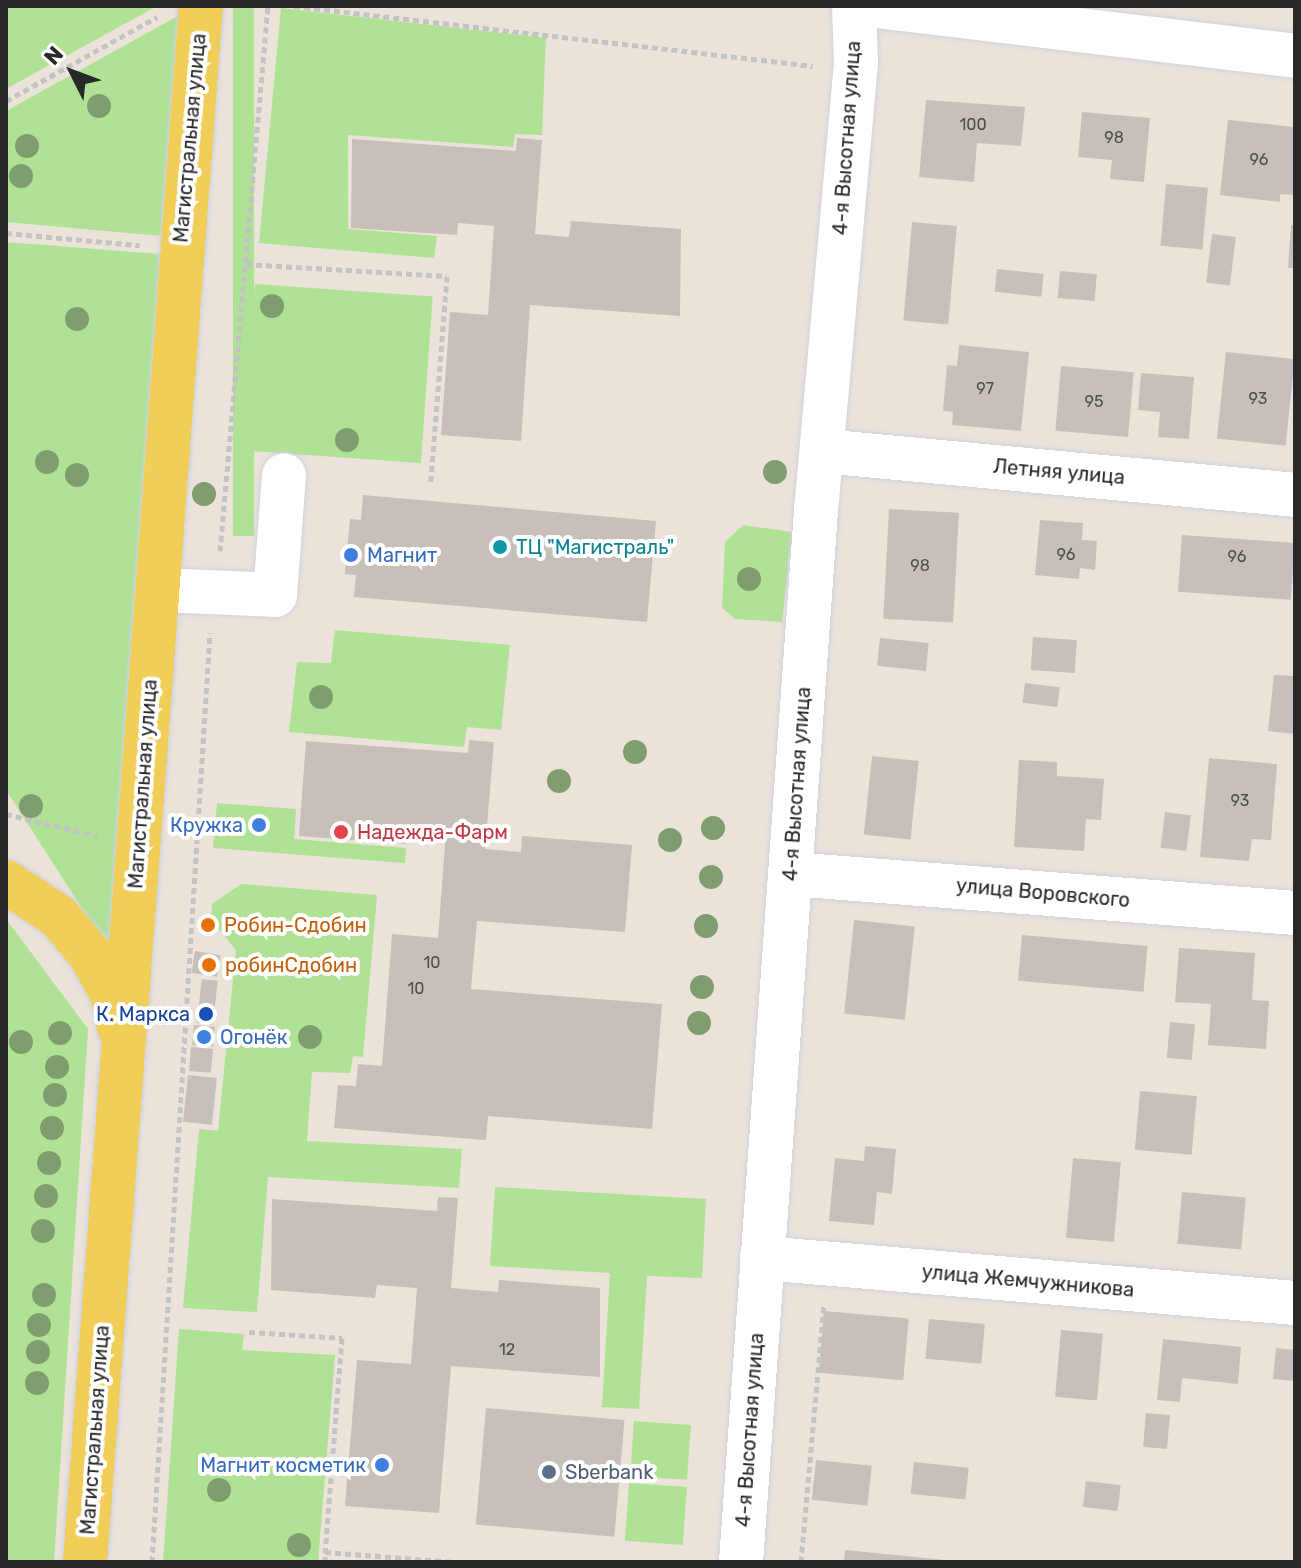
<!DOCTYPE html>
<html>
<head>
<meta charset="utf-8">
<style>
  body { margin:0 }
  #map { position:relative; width:1301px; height:1568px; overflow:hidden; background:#ebe3d9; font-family:Rubik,sans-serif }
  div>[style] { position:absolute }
  .green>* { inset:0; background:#afe294; transform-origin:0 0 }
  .building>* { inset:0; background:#c6c0b9; transform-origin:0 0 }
  .path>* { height:5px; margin-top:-2.5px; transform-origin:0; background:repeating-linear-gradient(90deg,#c3c3c3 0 6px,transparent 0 10px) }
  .roads { filter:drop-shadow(0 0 2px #ced2e1) drop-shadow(0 0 2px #ced2e1) }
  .minor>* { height:44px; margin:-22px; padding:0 22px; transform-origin:22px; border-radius:22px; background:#fff }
  .major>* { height:44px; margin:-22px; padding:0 22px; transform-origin:22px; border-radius:22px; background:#f1ce58 }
  .trees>* { width:24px; height:24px; margin:-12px; border-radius:50%; background:#809d6f }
  .dots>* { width:22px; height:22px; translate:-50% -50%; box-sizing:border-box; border:4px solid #fff; border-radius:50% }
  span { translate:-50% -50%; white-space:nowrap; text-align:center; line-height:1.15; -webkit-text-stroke:8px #fff; paint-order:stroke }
  .number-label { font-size:16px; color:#504e4c }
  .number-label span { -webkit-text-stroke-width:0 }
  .street-label { font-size:20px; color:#282828 }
  .culture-label { font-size:20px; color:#0d838f }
  .left { translate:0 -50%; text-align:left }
  .shop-label { font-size:20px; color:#366cbe }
  .right { translate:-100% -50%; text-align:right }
  .health-label { font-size:20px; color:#be3a42 }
  .food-label { font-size:20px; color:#c56008 }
  .transit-label { font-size:20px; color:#164399 }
  .service-label { font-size:20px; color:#4e5e75 }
  .frame { position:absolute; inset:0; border:8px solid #282828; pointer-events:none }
  .north { position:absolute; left:32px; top:32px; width:80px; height:80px; -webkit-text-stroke:6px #fff; paint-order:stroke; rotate:312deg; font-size:22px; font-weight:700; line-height:32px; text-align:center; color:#282828 }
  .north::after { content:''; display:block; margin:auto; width:28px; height:36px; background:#282828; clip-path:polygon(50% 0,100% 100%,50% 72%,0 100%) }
</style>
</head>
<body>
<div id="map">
  <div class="green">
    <div style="clip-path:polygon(6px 6px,157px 6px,6px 89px)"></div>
    <div style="left:233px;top:6px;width:21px;height:530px"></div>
    <div style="clip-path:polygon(281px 8px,546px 38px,542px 135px,515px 134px,513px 147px,348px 135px,348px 229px,437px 236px,434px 258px,259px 243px)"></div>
    <div style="clip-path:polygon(178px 16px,161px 236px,6px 222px,6px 111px)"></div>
    <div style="clip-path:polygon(6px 242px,160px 254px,109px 939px,92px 924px,6px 790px)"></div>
    <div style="left:255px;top:284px;width:178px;height:167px;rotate:4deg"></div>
    <div style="clip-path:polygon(743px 525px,792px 532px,782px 622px,735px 619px,722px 608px,725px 542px)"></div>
    <div style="clip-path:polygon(335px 630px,510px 645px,501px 730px,467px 727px,464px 747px,289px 732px,297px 662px,331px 663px)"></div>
    <div style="clip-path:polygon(217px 803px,296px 809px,294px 839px,406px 848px,405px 863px,213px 848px)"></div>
    <div style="clip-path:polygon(241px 884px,377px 895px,363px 1057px,353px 1056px,350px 1073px,312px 1072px,307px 1141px,462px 1149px,459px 1188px,268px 1177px,257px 1312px,183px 1308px,199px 1129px,218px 1131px,236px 950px,211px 920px,212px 904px)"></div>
    <div style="clip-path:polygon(6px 919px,88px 1029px,54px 1562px,6px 1562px)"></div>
    <div style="clip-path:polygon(495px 1187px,706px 1199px,702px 1278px,647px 1276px,639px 1409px,602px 1407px,610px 1273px,490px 1266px)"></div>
    <div style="clip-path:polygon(179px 1329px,244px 1334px,242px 1350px,335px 1355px,318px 1562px,163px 1562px)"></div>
    <div style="left:634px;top:1421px;width:57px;height:55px;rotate:4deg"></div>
    <div style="left:629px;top:1483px;width:58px;height:58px;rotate:4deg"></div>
  </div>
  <div class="building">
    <div style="clip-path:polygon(926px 100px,1025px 107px,1021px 146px,977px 143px,974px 182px,919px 177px)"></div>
    <div style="clip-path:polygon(1082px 112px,1150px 118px,1144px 182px,1110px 179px,1112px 160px,1078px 157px)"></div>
    <div style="clip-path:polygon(1228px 120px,1295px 127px,1295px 195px,1280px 194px,1280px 202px,1220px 195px)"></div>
    <div style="clip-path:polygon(517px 138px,542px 140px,535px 234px,569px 237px,571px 221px,681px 229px,680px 316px,530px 305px,521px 441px,441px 435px,450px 312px,488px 315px,494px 226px,458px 223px,457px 235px,351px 228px,352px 139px,516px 151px)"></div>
    <div style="left:1166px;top:184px;width:42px;height:62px;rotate:5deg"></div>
    <div style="left:912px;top:222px;width:45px;height:99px;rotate:5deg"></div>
    <div style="clip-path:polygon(1291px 225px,1295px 225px,1295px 268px,1288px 268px)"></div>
    <div style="left:1212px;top:234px;width:24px;height:49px;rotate:7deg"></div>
    <div style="left:997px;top:269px;width:47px;height:23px;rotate:6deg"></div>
    <div style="left:1060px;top:271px;width:37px;height:27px;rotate:5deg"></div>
    <div style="clip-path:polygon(959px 345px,1029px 352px,1021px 431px,952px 425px,953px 412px,943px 411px,947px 365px,957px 366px)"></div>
    <div style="left:1226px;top:352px;width:69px;height:87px;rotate:6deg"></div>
    <div style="left:1061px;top:366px;width:73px;height:65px;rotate:5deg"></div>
    <div style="clip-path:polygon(1141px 373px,1194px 377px,1189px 439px,1158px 437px,1160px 412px,1138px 410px)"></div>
    <div style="clip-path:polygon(363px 495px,656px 521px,647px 622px,354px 597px,356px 575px,345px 574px,350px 519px,361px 520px)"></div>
    <div style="left:889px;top:509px;width:70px;height:110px;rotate:3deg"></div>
    <div style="clip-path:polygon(1040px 520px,1083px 523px,1082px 540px,1097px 541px,1095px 570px,1080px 568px,1079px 579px,1035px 575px)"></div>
    <div style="left:1182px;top:535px;width:113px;height:57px;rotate:4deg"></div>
    <div style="left:1033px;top:637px;width:44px;height:33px;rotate:4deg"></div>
    <div style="left:880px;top:638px;width:49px;height:28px;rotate:6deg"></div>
    <div style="clip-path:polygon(1274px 675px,1295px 676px,1295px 734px,1268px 731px)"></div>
    <div style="left:1025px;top:683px;width:35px;height:20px;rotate:7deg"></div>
    <div style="clip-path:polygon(469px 740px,494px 742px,485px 849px,521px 852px,522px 836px,632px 845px,625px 932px,477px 921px,471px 989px,662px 1004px,652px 1129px,488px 1116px,486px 1140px,334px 1128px,338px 1085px,356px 1086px,358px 1064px,382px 1066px,392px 934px,438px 938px,446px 831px,408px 828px,407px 844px,299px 836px,306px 741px,468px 753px)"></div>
    <div style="left:872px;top:756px;width:47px;height:79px;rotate:6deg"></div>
    <div style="clip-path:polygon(1209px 758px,1277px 764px,1271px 840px,1252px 839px,1249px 861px,1200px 857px)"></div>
    <div style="clip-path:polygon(1019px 760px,1057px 762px,1057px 776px,1104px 779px,1101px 820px,1086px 819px,1084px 851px,1014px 847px)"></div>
    <div style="left:1165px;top:812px;width:26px;height:36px;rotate:7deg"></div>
    <div style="left:854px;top:920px;width:61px;height:94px;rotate:6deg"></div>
    <div style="left:1022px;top:935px;width:126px;height:46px;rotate:5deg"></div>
    <div style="clip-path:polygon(1179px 948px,1255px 953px,1252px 1000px,1269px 1001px,1266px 1049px,1208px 1045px,1211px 1004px,1175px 1002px)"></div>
    <div style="left:195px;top:951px;width:26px;height:22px;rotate:9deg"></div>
    <div style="left:202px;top:979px;width:16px;height:44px;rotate:7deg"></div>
    <div style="left:1170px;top:1022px;width:25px;height:36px;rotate:5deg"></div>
    <div style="left:194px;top:1025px;width:21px;height:20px;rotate:5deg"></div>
    <div style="left:191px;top:1047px;width:22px;height:24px;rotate:5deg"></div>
    <div style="left:188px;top:1075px;width:29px;height:47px;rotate:6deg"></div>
    <div style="left:1140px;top:1091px;width:57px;height:59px;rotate:5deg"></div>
    <div style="clip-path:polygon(865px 1146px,896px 1149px,892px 1194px,877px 1192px,874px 1225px,829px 1221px,835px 1158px,864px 1161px)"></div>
    <div style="left:1073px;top:1158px;width:48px;height:80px;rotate:5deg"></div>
    <div style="left:1182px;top:1192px;width:64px;height:52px;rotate:5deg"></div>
    <div style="clip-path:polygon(438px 1197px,458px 1198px,451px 1288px,498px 1292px,499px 1280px,600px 1288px,600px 1377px,451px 1366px,439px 1513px,345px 1506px,357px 1360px,411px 1364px,417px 1288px,377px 1285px,375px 1298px,271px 1290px,272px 1199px,437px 1211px)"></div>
    <div style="left:824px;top:1311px;width:85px;height:62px;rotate:5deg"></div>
    <div style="left:929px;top:1319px;width:56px;height:40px;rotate:5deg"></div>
    <div style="left:1061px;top:1330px;width:42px;height:67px;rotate:5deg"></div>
    <div style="clip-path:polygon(1163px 1339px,1241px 1347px,1238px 1384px,1182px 1378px,1180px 1402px,1157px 1400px)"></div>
    <div style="clip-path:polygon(1276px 1348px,1295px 1350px,1295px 1381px,1273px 1379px)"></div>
    <div style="left:486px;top:1408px;width:139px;height:117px;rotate:5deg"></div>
    <div style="left:1146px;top:1413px;width:24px;height:34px;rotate:5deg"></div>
    <div style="left:816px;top:1460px;width:56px;height:40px;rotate:6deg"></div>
    <div style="left:914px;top:1462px;width:55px;height:32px;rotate:6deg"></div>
    <div style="left:1086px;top:1481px;width:35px;height:26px;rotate:7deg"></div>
    <div style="clip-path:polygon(845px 1550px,945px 1560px,945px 1562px,844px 1562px)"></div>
  </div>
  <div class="path">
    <div style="left:294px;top:6px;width:522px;rotate:6.59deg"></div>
    <div style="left:6px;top:101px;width:173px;rotate:-29.1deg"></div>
    <div style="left:6px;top:233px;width:134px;rotate:5.2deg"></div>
    <div style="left:246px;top:264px;width:201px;rotate:3.4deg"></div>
    <div style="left:447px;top:276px;width:206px;rotate:94.5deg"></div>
    <div style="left:220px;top:551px;width:547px;rotate:-84.97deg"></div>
    <div style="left:6px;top:814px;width:94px;rotate:13.6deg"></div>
    <div style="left:249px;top:1332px;width:93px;rotate:3.7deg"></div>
    <div style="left:342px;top:1338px;width:215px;rotate:94.5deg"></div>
    <div style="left:152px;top:1562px;width:931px;rotate:-86.43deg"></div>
    <div style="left:325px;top:1562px;width:10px;rotate:-90deg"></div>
    <div style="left:325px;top:1552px;width:131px;rotate:4.4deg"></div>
    <div style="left:801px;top:1562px;width:259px;rotate:-84.9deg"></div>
  </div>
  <div class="roads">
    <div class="minor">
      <div style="left:877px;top:6px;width:421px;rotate:6.8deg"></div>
      <div style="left:822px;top:451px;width:475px;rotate:5.3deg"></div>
      <div style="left:158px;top:590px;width:117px;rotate:2.4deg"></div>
      <div style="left:275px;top:595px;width:120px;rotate:-85.7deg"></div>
      <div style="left:791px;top:874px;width:506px;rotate:4.42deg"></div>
      <div style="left:762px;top:1258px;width:535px;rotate:4.83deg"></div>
      <div style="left:741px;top:1562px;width:1054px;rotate:-85.92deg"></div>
      <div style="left:816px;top:511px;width:450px;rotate:-84.9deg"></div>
      <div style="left:856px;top:63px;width:57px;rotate:-92deg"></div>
    </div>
    <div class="major">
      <div style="left:6px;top:882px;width:62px;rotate:33.2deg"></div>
      <div style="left:58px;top:916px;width:50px;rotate:49.9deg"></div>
      <div style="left:90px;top:954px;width:48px;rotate:61.3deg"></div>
      <div style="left:113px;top:996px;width:32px;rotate:79deg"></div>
      <div style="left:85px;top:1562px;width:1560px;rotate:-85.74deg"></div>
    </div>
  </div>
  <div class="trees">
    <div style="left:99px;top:106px"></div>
    <div style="left:27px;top:146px"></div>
    <div style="left:21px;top:176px"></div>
    <div style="left:272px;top:306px"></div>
    <div style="left:77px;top:319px"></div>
    <div style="left:347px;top:440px"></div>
    <div style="left:47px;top:462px"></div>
    <div style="left:775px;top:472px"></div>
    <div style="left:77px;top:475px"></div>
    <div style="left:204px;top:494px"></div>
    <div style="left:749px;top:579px"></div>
    <div style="left:321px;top:697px"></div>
    <div style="left:635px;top:752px"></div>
    <div style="left:559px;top:781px"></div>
    <div style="left:31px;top:806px"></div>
    <div style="left:713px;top:828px"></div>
    <div style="left:670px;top:840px"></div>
    <div style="left:711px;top:877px"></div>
    <div style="left:706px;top:926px"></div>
    <div style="left:702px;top:987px"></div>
    <div style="left:699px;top:1023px"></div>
    <div style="left:60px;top:1033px"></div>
    <div style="left:310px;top:1037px"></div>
    <div style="left:21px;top:1042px"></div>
    <div style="left:57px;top:1067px"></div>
    <div style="left:55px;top:1095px"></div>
    <div style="left:52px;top:1128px"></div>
    <div style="left:49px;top:1163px"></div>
    <div style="left:46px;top:1196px"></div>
    <div style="left:43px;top:1231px"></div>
    <div style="left:44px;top:1295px"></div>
    <div style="left:39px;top:1325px"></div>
    <div style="left:38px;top:1352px"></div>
    <div style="left:37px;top:1383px"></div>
    <div style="left:219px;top:1490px"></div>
    <div style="left:299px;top:1545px"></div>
  </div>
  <div class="dots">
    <div style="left:500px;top:547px;background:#0f9aa8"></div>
    <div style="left:351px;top:555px;background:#3f7fe0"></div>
    <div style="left:259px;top:825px;background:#3f7fe0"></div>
    <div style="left:341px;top:832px;background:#e0444e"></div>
    <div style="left:208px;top:925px;background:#e8710a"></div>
    <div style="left:209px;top:965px;background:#e8710a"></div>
    <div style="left:206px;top:1014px;background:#1a4fb4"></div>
    <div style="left:204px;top:1037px;background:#3f7fe0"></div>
    <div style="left:382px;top:1465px;background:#3f7fe0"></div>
    <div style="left:549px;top:1472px;background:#5c6f8a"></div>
  </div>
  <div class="number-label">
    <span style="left:973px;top:125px">100</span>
    <span style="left:1114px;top:138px">98</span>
    <span style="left:1259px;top:160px">96</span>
    <span style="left:985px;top:389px">97</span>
    <span style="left:1258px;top:399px">93</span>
    <span style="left:1094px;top:402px">95</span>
    <span style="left:1066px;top:555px">96</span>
    <span style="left:1237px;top:557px">96</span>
    <span style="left:920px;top:566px">98</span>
    <span style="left:1240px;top:801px">93</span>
    <span style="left:432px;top:963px">10</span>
    <span style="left:416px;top:989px">10</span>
    <span style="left:507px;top:1350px">12</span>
  </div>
  <div class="street-label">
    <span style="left:190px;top:138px;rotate:-85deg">Магистральная улица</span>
    <span style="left:847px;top:138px;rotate:-86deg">4-я Высотная улица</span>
    <span style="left:1059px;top:472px;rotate:5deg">Летняя улица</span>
    <span style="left:143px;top:784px;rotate:-86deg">Магистральная улица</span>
    <span style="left:797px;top:784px;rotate:-86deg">4-я Высотная улица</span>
    <span style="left:1043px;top:893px;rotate:5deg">улица Воровского</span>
    <span style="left:1028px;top:1281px;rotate:5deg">улица Жемчужникова</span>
    <span style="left:95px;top:1430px;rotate:-86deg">Магистральная улица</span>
    <span style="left:750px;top:1430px;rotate:-86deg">4-я Высотная улица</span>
  </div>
  <div class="culture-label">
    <span class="left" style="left:516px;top:547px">ТЦ "Магистраль"</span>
  </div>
  <div class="shop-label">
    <span class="left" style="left:367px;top:555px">Магнит</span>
    <span class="right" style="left:243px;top:825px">Кружка</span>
    <span class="left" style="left:220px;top:1037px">Огонёк</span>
    <span class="right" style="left:366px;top:1465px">Магнит косметик</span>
  </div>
  <div class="health-label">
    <span class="left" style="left:357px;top:832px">Надежда-Фарм</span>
  </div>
  <div class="food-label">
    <span class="left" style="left:224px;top:925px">Робин-Сдобин</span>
    <span class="left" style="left:225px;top:965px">робинСдобин</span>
  </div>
  <div class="transit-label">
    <span class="right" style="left:190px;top:1014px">К. Маркса</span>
  </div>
  <div class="service-label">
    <span class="left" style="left:565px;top:1472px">Sberbank</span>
  </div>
  <div class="frame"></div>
  <div class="north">N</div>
</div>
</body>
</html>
